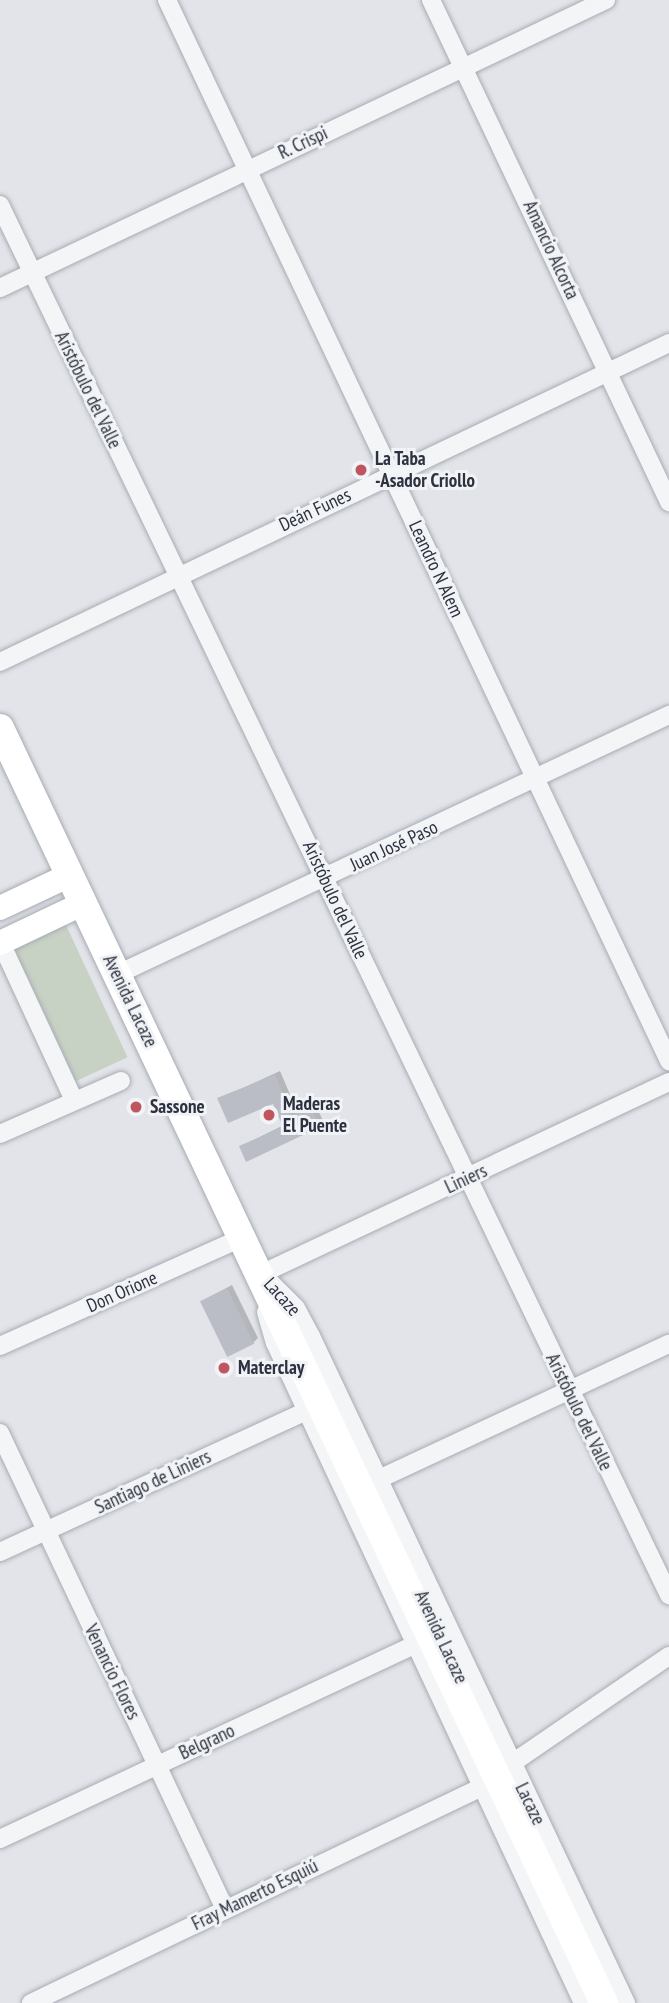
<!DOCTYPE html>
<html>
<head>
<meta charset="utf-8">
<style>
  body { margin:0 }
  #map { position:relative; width:669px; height:2003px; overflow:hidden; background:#e2e4e9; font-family:"PT Sans Narrow",sans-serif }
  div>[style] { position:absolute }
  .green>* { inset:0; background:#c7d2c4; transform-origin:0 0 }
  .shadow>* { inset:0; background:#0003 }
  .building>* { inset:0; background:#babdc5; transform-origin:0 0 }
  .roads { filter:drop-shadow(0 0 2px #a8abb3) drop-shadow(0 0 2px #a8abb3) }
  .street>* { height:18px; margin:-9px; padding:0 9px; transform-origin:9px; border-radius:9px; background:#f4f5f7 }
  .secondary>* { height:24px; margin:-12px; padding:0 12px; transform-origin:12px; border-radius:12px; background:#fff }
  .primary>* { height:28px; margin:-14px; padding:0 14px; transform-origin:14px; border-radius:14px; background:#fff }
  .dots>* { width:19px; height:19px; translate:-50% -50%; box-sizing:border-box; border:4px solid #f1f3f6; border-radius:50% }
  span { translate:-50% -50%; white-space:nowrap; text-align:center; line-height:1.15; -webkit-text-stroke:6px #f1f3f6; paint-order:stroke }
  .street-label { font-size:19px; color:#2c323f }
  .poi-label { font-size:19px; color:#2c323f; font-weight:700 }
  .left { translate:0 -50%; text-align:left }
</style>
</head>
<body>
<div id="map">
  <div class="green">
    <div style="left:65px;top:923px;width:148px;height:57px;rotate:65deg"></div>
  </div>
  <div class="shadow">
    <div style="clip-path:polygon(280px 1071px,297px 1111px,315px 1103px,323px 1121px,241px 1146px,284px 1125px,274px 1102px,219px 1099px)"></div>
    <div style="clip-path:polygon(232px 1285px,258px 1338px,253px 1343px,202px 1301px)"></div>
  </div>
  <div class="building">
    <div style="clip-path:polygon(275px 1075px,292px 1115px,310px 1107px,320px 1127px,246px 1162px,239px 1146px,283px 1127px,273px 1104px,228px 1123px,217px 1098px)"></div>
    <div style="left:227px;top:1288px;width:62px;height:30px;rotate:64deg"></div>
  </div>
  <div class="roads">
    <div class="street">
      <div style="left:167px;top:0;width:1174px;rotate:64.68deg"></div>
      <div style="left:431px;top:0;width:556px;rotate:64.63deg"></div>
      <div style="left:0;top:205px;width:1543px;rotate:64.3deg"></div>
      <div style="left:0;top:288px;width:671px;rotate:-25.42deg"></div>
      <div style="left:0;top:662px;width:741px;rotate:-25.49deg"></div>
      <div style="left:1px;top:943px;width:173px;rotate:65.1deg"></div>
      <div style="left:118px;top:974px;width:609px;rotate:-25.18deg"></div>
      <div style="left:0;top:1134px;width:132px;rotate:-23.7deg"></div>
      <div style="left:261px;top:1274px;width:451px;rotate:-25.2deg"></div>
      <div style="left:266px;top:1278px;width:42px;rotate:45deg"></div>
      <div style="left:296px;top:1308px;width:32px;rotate:62deg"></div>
      <div style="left:311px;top:1336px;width:738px;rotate:64.72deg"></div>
      <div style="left:266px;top:1312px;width:32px;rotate:74deg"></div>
      <div style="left:275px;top:1343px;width:728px;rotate:64.98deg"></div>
      <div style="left:0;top:1346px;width:267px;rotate:-24.1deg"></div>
      <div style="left:0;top:1433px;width:526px;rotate:64.7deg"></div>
      <div style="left:379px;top:1479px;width:320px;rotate:-25deg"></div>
      <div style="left:0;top:1552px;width:337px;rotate:-24.7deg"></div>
      <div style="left:511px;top:1764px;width:191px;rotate:-34.4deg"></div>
      <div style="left:0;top:1839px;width:457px;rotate:-25.1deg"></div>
      <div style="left:31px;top:2003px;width:498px;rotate:-25.6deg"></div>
    </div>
    <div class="secondary">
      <div style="left:0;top:908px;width:77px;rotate:-25.2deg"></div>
      <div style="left:0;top:943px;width:93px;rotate:-25.5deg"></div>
    </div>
    <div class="primary">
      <div style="left:0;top:728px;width:1411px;rotate:64.65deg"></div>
    </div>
  </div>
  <div class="dots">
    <div style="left:361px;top:470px;background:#bf565f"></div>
    <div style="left:136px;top:1107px;background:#bf565f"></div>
    <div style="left:269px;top:1115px;background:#bf565f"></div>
    <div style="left:224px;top:1368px;background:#bf565f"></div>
  </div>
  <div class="street-label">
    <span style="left:303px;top:143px;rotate:-25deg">R. Crispi</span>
    <span style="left:551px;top:250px;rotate:65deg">Amancio Alcorta</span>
    <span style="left:88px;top:390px;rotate:64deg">Aristóbulo del Valle</span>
    <span style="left:315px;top:510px;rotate:-25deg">Deán Funes</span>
    <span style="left:436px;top:569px;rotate:65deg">Leandro N Alem</span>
    <span style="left:394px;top:846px;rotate:-25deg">Juan José Paso</span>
    <span style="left:335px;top:900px;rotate:65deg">Aristóbulo del Valle</span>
    <span style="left:130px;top:1001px;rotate:64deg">Avenida Lacaze</span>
    <span style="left:466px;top:1179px;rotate:-25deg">Liniers</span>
    <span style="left:122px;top:1292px;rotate:-24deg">Don Orione</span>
    <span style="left:282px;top:1297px;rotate:48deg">Lacaze</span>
    <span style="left:579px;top:1412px;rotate:64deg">Aristóbulo del Valle</span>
    <span style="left:153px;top:1482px;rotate:-25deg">Santiago de Liniers</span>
    <span style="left:441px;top:1637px;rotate:65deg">Avenida Lacaze</span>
    <span style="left:112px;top:1672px;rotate:64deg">Venancio Flores</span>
    <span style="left:207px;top:1742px;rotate:-25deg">Belgrano</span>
    <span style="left:530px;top:1804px;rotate:64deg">Lacaze</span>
    <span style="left:255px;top:1895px;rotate:-26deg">Fray Mamerto Esquiú</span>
  </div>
  <div class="poi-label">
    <span class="left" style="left:375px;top:470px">La Taba<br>-Asador Criollo</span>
    <span class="left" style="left:283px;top:1115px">Maderas<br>El Puente</span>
    <span class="left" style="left:150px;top:1107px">Sassone</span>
    <span class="left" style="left:238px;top:1368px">Materclay</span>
  </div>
</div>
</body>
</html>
